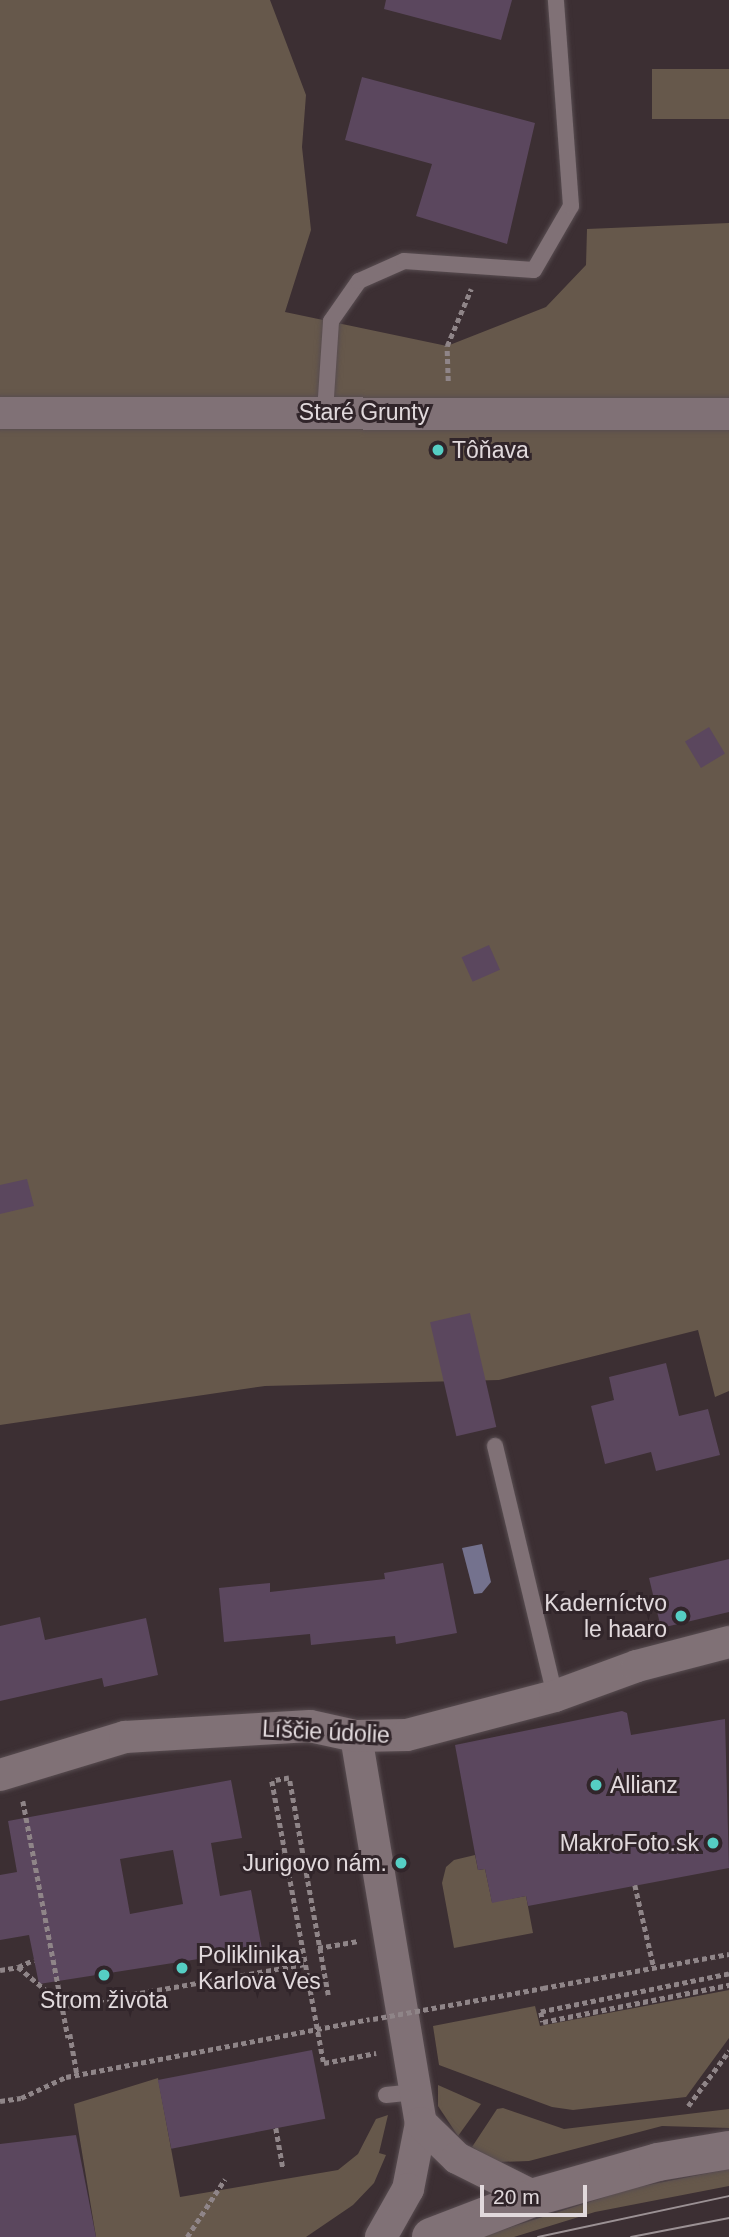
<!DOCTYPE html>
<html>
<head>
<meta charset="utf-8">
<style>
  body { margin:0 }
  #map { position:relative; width:729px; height:2237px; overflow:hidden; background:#3c2f33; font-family:Helvetica,sans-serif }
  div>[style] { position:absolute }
  .green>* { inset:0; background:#66584b; transform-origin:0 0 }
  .water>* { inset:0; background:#74728e }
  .building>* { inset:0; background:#5b475e; transform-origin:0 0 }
  .path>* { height:4.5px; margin-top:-2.25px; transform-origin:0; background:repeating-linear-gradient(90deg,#8f8588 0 5px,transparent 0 8.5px) }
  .roads { filter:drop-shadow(0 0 2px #584d51) drop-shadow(0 0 2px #584d51) }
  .service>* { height:16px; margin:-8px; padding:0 8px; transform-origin:8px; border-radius:8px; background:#807176 }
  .minor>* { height:32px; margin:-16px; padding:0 16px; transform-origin:16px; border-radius:16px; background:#807176 }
  .secondary>* { height:38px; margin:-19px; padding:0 19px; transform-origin:19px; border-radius:19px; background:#807176 }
  .tram>* { height:2px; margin:-1px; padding:0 1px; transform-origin:1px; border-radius:1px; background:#9b9194 }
  .path-bridge>* { height:4.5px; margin-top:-2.25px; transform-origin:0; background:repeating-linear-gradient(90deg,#8f8588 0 5px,transparent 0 8.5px) }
  .dots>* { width:19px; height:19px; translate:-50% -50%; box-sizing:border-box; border:4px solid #31252a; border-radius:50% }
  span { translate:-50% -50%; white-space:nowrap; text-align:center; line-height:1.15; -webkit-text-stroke:6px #31252a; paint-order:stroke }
  .street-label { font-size:23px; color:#e1d9dc }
  .poi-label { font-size:23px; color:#e1d9dc }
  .left { translate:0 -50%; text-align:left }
  .right { translate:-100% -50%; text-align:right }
  .scale { position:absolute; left:480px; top:2185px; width:107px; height:32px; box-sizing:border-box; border:4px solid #e1d9dc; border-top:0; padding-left:9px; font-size:21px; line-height:24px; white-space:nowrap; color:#e1d9dc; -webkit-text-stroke:5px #31252a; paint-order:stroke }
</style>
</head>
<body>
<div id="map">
  <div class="green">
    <div style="clip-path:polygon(0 0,270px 0,306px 95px,302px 147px,311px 230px,285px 312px,447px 346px,546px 307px,586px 265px,587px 229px,729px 223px,729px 1391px,715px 1397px,698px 1330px,499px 1380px,265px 1386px,0 1425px)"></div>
    <div style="left:729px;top:69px;width:50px;height:77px;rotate:90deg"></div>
    <div style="clip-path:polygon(475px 1855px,478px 1870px,485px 1869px,492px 1902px,526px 1896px,533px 1933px,454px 1948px,442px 1883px,446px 1867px,454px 1860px)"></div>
    <div style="clip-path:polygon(729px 1990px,729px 2038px,686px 2097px,573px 2110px,552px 2107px,439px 2065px,433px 2026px,535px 2006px,540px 2026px)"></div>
    <div style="clip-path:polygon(158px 2078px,180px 2197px,338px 2170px,358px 2154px,376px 2119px,388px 2115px,379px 2153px,386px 2155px,374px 2183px,353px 2205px,306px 2237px,96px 2237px,74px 2104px)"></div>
    <div style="clip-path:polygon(438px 2085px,481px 2104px,458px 2136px,438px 2106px)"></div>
    <div style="clip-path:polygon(503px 2108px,564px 2129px,729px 2109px,729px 2128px,662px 2126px,529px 2161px,498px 2162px,472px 2147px,497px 2109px)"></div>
    <div style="clip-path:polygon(729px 2169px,729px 2186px,595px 2212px,514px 2237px,480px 2237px,633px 2188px)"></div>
  </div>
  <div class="water">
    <div style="clip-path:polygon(482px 1544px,491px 1582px,482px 1593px,474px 1594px,462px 1548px)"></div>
  </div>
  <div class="building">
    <div style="clip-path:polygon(386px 0,512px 0,501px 40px,384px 9px)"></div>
    <div style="clip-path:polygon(362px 77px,535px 123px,507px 244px,416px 216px,432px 164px,345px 140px)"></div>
    <div style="left:709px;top:727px;width:31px;height:28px;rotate:59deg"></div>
    <div style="left:489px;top:945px;width:27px;height:30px;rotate:66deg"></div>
    <div style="clip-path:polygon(27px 1179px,34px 1206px,0 1214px,0 1185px)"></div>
    <div style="left:470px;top:1313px;width:117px;height:41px;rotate:77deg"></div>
    <div style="clip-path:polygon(666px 1363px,679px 1416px,708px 1409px,720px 1455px,656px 1471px,651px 1452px,605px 1464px,591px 1406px,614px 1400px,609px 1377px)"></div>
    <div style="clip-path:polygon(729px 1559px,729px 1612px,661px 1628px,649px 1578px)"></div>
    <div style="clip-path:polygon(443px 1563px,457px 1633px,396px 1644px,395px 1636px,311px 1645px,310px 1634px,224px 1642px,219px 1588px,270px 1583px,270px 1592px,385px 1579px,384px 1573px)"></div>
    <div style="clip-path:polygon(40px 1617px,45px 1640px,146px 1618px,158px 1675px,104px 1687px,102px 1678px,0 1701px,0 1626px)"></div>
    <div style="clip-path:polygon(622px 1711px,627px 1713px,631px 1735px,725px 1719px,729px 1868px,528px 1906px,526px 1896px,492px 1903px,485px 1869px,478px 1870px,455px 1745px)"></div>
    <div style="clip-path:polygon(evenodd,231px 1780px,242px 1838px,211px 1843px,220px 1896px,251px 1890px,262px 1949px,39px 1984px,29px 1935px,0 1940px,0 1875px,17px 1872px,8px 1821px,231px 1780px,173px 1850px,183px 1904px,130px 1914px,120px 1859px,173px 1850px)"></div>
    <div style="left:312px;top:2050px;width:70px;height:157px;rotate:79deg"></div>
    <div style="clip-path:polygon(76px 2135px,96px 2237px,0 2237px,0 2144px)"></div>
  </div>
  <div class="path">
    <div style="left:448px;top:381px;width:35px;rotate:-92deg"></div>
    <div style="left:447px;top:346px;width:62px;rotate:-67.2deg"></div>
    <div style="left:23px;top:1801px;width:241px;rotate:79.2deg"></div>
    <div style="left:635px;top:1885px;width:85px;rotate:77.1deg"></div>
    <div style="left:318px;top:1948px;width:41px;rotate:-9.9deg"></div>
    <div style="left:18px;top:1967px;width:17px;rotate:-24deg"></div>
    <div style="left:729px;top:1974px;width:192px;rotate:168.6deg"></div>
    <div style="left:541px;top:2012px;width:10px;rotate:79deg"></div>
    <div style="left:543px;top:2022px;width:190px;rotate:-11.3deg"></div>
    <div style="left:543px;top:1988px;width:189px;rotate:-10.4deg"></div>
    <div style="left:328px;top:1995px;width:220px;rotate:-100.2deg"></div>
    <div style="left:289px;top:1778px;width:17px;rotate:170deg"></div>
    <div style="left:272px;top:1781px;width:287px;rotate:79.6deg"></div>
    <div style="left:324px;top:2063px;width:53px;rotate:-10.9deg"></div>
    <div style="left:70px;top:2034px;width:41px;rotate:80.1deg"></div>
    <div style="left:0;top:2101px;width:21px;rotate:-8deg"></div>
    <div style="left:21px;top:2098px;width:50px;rotate:-25deg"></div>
    <div style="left:66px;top:2077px;width:309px;rotate:-10.8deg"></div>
    <div style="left:688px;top:2106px;width:69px;rotate:-53.3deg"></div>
    <div style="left:276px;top:2128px;width:41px;rotate:80.1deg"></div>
    <div style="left:187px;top:2237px;width:69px;rotate:-56.8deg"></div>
  </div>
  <div class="roads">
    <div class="service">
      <div style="left:325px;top:412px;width:91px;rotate:-86.2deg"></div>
      <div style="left:331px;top:321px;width:49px;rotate:-55deg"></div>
      <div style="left:359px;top:281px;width:49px;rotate:-24deg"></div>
      <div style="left:404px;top:261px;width:130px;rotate:4deg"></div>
      <div style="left:534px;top:270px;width:74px;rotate:-60deg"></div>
      <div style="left:571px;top:206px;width:207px;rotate:-94.2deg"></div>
      <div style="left:495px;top:1446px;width:257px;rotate:76.5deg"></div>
      <div style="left:386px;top:2095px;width:29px;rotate:-6deg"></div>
    </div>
    <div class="minor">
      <div style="left:0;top:413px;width:729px;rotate:0.08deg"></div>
      <div style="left:356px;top:1736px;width:392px;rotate:80.5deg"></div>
      <div style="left:421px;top:2123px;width:67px;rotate:101.1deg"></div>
      <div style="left:408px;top:2189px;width:55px;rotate:119.4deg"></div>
      <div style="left:0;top:1775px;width:131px;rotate:-16.9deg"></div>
      <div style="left:125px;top:1737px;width:185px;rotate:-3.4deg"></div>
      <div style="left:310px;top:1726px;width:47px;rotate:12.3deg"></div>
      <div style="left:356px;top:1736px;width:51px;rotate:-1.1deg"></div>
      <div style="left:407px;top:1735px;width:153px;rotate:-14.8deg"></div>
      <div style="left:555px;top:1696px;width:87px;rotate:-20.1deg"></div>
      <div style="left:637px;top:1666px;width:95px;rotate:-14.6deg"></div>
      <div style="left:421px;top:2123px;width:50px;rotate:44.2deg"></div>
      <div style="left:457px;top:2158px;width:87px;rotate:26.6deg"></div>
    </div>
    <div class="secondary">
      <div style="left:431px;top:2237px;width:111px;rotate:-21deg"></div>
      <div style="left:535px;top:2197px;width:128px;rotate:-15.9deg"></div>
      <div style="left:658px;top:2162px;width:72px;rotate:-9.6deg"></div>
    </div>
  </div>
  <div class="tram">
    <div style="left:538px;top:2237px;width:195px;rotate:-12.1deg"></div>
    <div style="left:631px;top:2237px;width:100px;rotate:-11deg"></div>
  </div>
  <div class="path-bridge">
    <div style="left:0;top:1970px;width:18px;rotate:-9deg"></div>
    <div style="left:18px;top:1967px;width:61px;rotate:39.7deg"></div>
    <div style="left:65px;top:2006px;width:245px;rotate:-9.9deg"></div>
    <div style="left:373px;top:2019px;width:173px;rotate:-10.3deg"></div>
  </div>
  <div class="dots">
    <div style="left:438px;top:450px;background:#55cec4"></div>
    <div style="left:681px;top:1616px;background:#55cec4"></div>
    <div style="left:596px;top:1785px;background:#55cec4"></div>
    <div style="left:713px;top:1843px;background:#55cec4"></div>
    <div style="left:401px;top:1863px;background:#55cec4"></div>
    <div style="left:182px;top:1968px;background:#55cec4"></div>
    <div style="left:104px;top:1975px;background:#55cec4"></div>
  </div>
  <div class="street-label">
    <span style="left:364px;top:412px">Staré Grunty</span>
    <span style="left:326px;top:1732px;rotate:3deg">Líščie údolie</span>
  </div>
  <div class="poi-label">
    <span class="left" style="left:452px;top:450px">Tôňava</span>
    <span class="right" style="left:667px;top:1616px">Kaderníctvo<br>le haaro</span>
    <span class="left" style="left:610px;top:1785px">Allianz</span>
    <span class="right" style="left:699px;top:1843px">MakroFoto.sk</span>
    <span class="right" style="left:387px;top:1863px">Jurigovo nám.</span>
    <span class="left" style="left:198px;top:1968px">Poliklinika<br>Karlova Ves</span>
    <span style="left:104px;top:2000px">Strom života</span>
  </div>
  <div class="scale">20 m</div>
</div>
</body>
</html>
